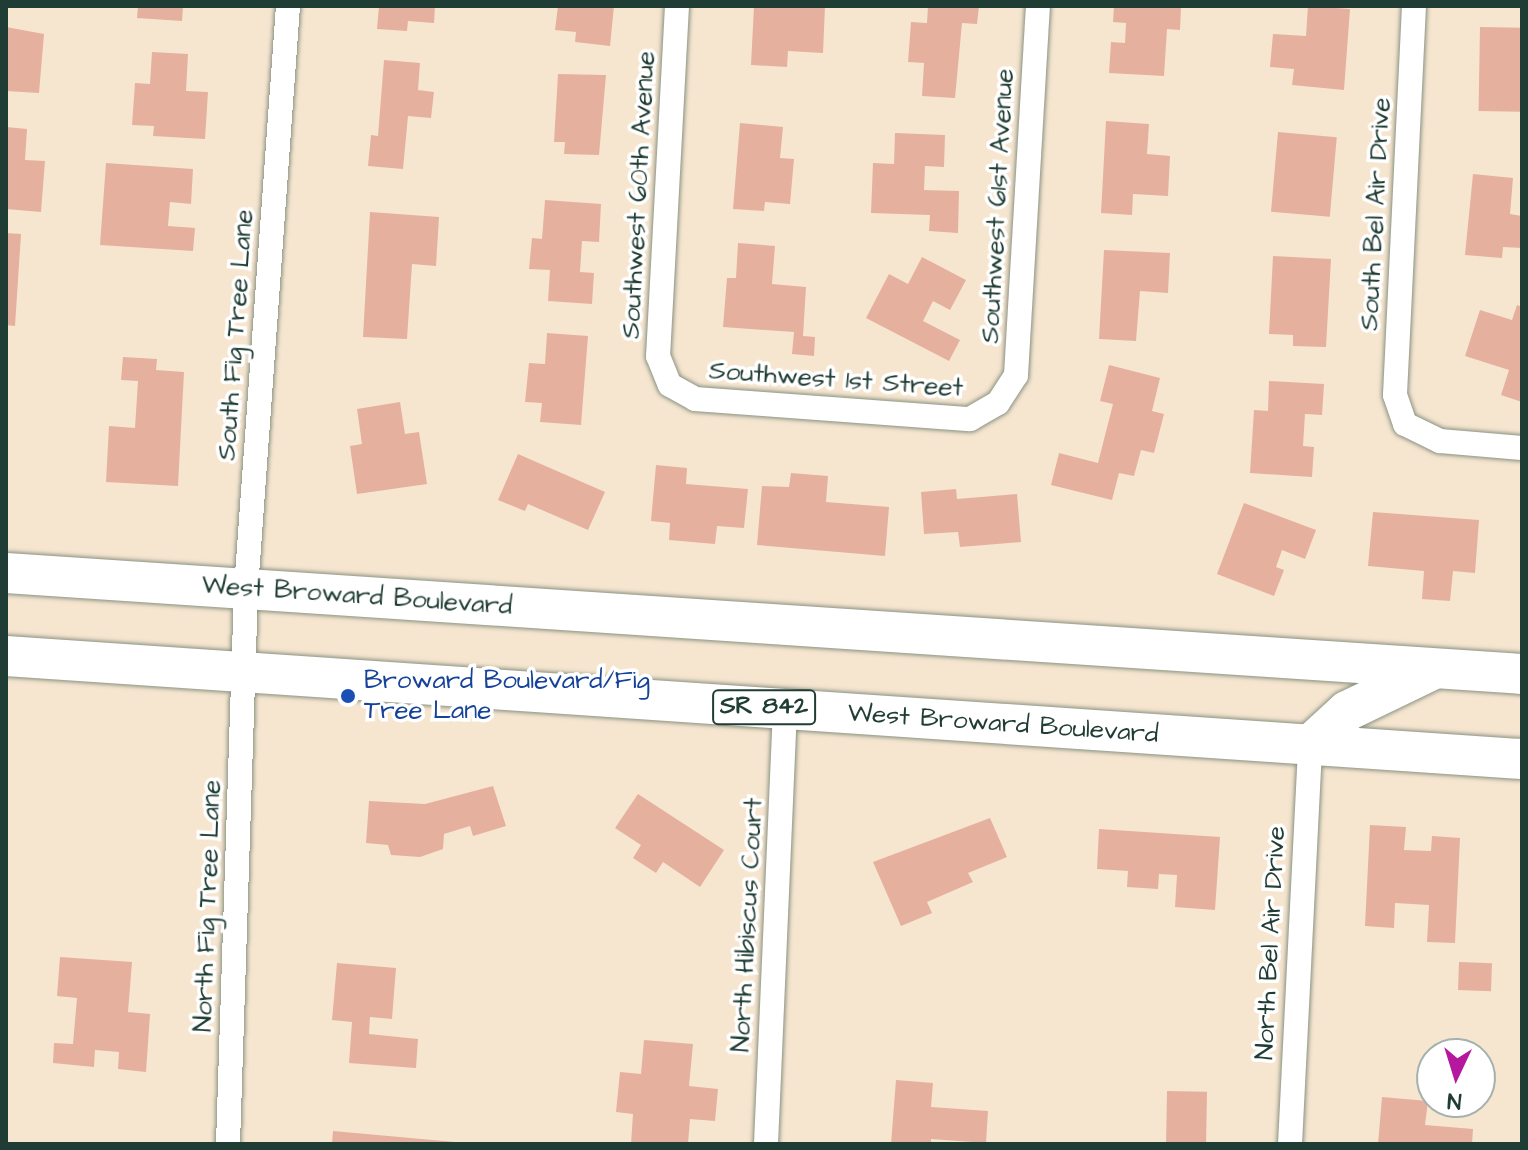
<!DOCTYPE html>
<html>
<head>
<meta charset="utf-8">
<style>
  body { margin:0 }
  #map { position:relative; width:1528px; height:1150px; overflow:hidden; background:#f6e6d0; font-family:"Architects Daughter",sans-serif }
  div>[style] { position:absolute }
  .building>* { inset:0; background:#e6b09f; transform-origin:0 0 }
  .roads { filter:drop-shadow(0 0 2px #8a9282) drop-shadow(0 0 2px #8a9282) }
  .street>* { height:24px; margin:-12px; padding:0 12px; transform-origin:12px; border-radius:12px; background:#fff }
  .primary>* { height:40px; margin:-20px; padding:0 20px; transform-origin:20px; border-radius:20px; background:#fff }
  .dots>* { width:22px; height:22px; translate:-50% -50%; box-sizing:border-box; border:4px solid #fff; border-radius:50% }
  span { translate:-50% -50%; white-space:nowrap; text-align:center; line-height:1.15; -webkit-text-stroke:7px #fff; paint-order:stroke }
  .shield-label span { padding:2px 6px; background:#fff; border:2px solid; border-radius:6px; -webkit-text-stroke-width:0 }
  .shield-label { font-size:24px; color:#1f3d34; font-weight:700 }
  .street-label { font-size:26px; color:#1f3d34 }
  .transit-label { font-size:26px; color:#164399 }
  .left { translate:0 -50%; text-align:left }
  .frame { position:absolute; inset:0; border:8px solid #1f3d34; pointer-events:none }
  .north { position:absolute; left:1416px; top:1038px; width:80px; height:80px; box-sizing:border-box; background:#fff; border:2px solid #a5b1ae; border-radius:50%; rotate:184deg; font-size:22px; font-weight:700; line-height:32px; text-align:center; color:#1f3d34 }
  .north::after { content:''; display:block; margin:auto; width:28px; height:36px; background:#b5179e; clip-path:polygon(50% 0,100% 100%,50% 72%,0 100%) }
</style>
</head>
<body>
<div id="map">
  <div class="building">
    <div style="clip-path:polygon(138px 6px,183px 6px,182px 21px,137px 18px)"></div>
    <div style="clip-path:polygon(379px 6px,435px 6px,434px 23px,408px 21px,407px 31px,377px 29px)"></div>
    <div style="clip-path:polygon(558px 6px,614px 6px,610px 46px,575px 42px,576px 32px,555px 30px)"></div>
    <div style="clip-path:polygon(754px 6px,825px 6px,823px 53px,788px 51px,787px 67px,751px 65px)"></div>
    <div style="clip-path:polygon(928px 6px,979px 6px,977px 24px,962px 23px,955px 98px,922px 96px,924px 63px,908px 62px,911px 22px,927px 23px)"></div>
    <div style="clip-path:polygon(1114px 6px,1181px 6px,1180px 30px,1167px 29px,1164px 76px,1109px 73px,1111px 42px,1125px 43px,1126px 23px,1113px 22px)"></div>
    <div style="clip-path:polygon(1308px 6px,1350px 9px,1344px 90px,1292px 85px,1294px 69px,1270px 67px,1273px 34px,1306px 36px)"></div>
    <div style="clip-path:polygon(6px 27px,44px 34px,39px 93px,6px 91px)"></div>
    <div style="left:1480px;top:27px;width:42px;height:84px;rotate:1deg"></div>
    <div style="clip-path:polygon(152px 52px,188px 54px,186px 91px,208px 92px,205px 139px,153px 136px,154px 126px,132px 125px,135px 83px,150px 84px)"></div>
    <div style="clip-path:polygon(384px 60px,420px 63px,418px 90px,434px 92px,431px 118px,408px 116px,403px 169px,368px 166px,371px 135px,378px 136px)"></div>
    <div style="clip-path:polygon(558px 74px,606px 75px,599px 155px,564px 154px,565px 142px,554px 142px)"></div>
    <div style="clip-path:polygon(1106px 121px,1149px 124px,1147px 154px,1170px 156px,1168px 196px,1133px 194px,1132px 215px,1101px 213px)"></div>
    <div style="clip-path:polygon(740px 123px,783px 127px,780px 158px,794px 159px,790px 204px,765px 202px,764px 211px,733px 209px)"></div>
    <div style="clip-path:polygon(6px 127px,27px 129px,25px 160px,45px 161px,41px 212px,6px 209px)"></div>
    <div style="left:1278px;top:132px;width:59px;height:80px;rotate:5deg"></div>
    <div style="clip-path:polygon(895px 133px,945px 135px,944px 167px,925px 166px,924px 190px,959px 191px,958px 233px,929px 231px,930px 215px,871px 213px,873px 163px,894px 164px)"></div>
    <div style="clip-path:polygon(106px 163px,193px 169px,191px 204px,170px 202px,168px 226px,195px 228px,193px 251px,100px 245px)"></div>
    <div style="clip-path:polygon(1473px 174px,1513px 178px,1510px 214px,1522px 216px,1522px 248px,1503px 247px,1502px 258px,1465px 255px)"></div>
    <div style="clip-path:polygon(545px 200px,601px 204px,599px 242px,582px 241px,580px 272px,594px 273px,592px 304px,548px 301px,550px 270px,529px 269px,532px 238px,542px 239px)"></div>
    <div style="clip-path:polygon(370px 212px,439px 217px,436px 266px,412px 264px,407px 339px,363px 337px)"></div>
    <div style="clip-path:polygon(6px 233px,21px 234px,15px 326px,6px 325px)"></div>
    <div style="clip-path:polygon(738px 243px,775px 246px,772px 284px,806px 287px,803px 336px,815px 337px,814px 356px,792px 354px,794px 332px,723px 327px,727px 278px,736px 278px)"></div>
    <div style="clip-path:polygon(1104px 250px,1170px 253px,1168px 293px,1140px 291px,1136px 341px,1099px 339px)"></div>
    <div style="clip-path:polygon(1273px 256px,1331px 259px,1326px 347px,1293px 346px,1293px 335px,1269px 334px)"></div>
    <div style="clip-path:polygon(922px 257px,966px 280px,950px 310px,933px 301px,923px 321px,960px 340px,949px 361px,866px 318px,889px 274px,908px 284px)"></div>
    <div style="clip-path:polygon(1517px 305px,1522px 307px,1522px 402px,1501px 395px,1509px 370px,1465px 356px,1480px 310px,1512px 320px)"></div>
    <div style="clip-path:polygon(547px 333px,588px 336px,581px 425px,540px 422px,542px 403px,525px 402px,529px 363px,545px 364px)"></div>
    <div style="clip-path:polygon(123px 357px,157px 359px,156px 370px,184px 372px,178px 486px,106px 482px,109px 426px,135px 428px,138px 381px,121px 380px)"></div>
    <div style="clip-path:polygon(1109px 365px,1160px 378px,1152px 411px,1164px 414px,1154px 453px,1141px 450px,1134px 476px,1119px 473px,1112px 500px,1051px 485px,1059px 453px,1098px 463px,1113px 404px,1100px 401px)"></div>
    <div style="clip-path:polygon(1269px 381px,1324px 384px,1322px 415px,1305px 414px,1303px 446px,1314px 447px,1312px 477px,1250px 473px,1254px 410px,1268px 411px)"></div>
    <div style="clip-path:polygon(400px 402px,405px 434px,419px 432px,427px 484px,357px 494px,350px 446px,362px 444px,357px 409px)"></div>
    <div style="clip-path:polygon(518px 454px,605px 492px,588px 530px,528px 504px,525px 511px,498px 500px)"></div>
    <div style="clip-path:polygon(656px 465px,687px 468px,686px 484px,748px 489px,744px 528px,717px 526px,715px 544px,669px 540px,670px 523px,651px 521px)"></div>
    <div style="clip-path:polygon(791px 473px,828px 476px,826px 502px,889px 507px,885px 556px,757px 545px,762px 486px,789px 487px)"></div>
    <div style="clip-path:polygon(956px 489px,957px 499px,1017px 494px,1021px 542px,960px 547px,958px 532px,924px 534px,921px 492px)"></div>
    <div style="clip-path:polygon(1244px 503px,1316px 530px,1305px 559px,1282px 550px,1276px 567px,1284px 570px,1274px 596px,1217px 574px)"></div>
    <div style="clip-path:polygon(1373px 512px,1479px 520px,1475px 573px,1453px 571px,1450px 601px,1422px 599px,1424px 571px,1368px 566px)"></div>
    <div style="clip-path:polygon(493px 786px,506px 826px,473px 836px,470px 826px,444px 834px,443px 849px,420px 857px,391px 855px,388px 845px,366px 843px,369px 801px,425px 804px)"></div>
    <div style="clip-path:polygon(638px 794px,724px 850px,700px 887px,663px 862px,656px 873px,633px 858px,641px 845px,615px 828px)"></div>
    <div style="clip-path:polygon(990px 818px,1007px 857px,968px 873px,973px 882px,927px 902px,932px 913px,901px 926px,873px 862px)"></div>
    <div style="clip-path:polygon(1370px 825px,1406px 827px,1404px 850px,1431px 851px,1432px 836px,1460px 838px,1455px 943px,1427px 942px,1429px 905px,1395px 903px,1394px 928px,1365px 926px)"></div>
    <div style="clip-path:polygon(1099px 829px,1220px 837px,1215px 910px,1175px 907px,1177px 875px,1159px 874px,1158px 889px,1127px 887px,1128px 871px,1097px 869px)"></div>
    <div style="clip-path:polygon(60px 957px,132px 962px,128px 1012px,150px 1014px,146px 1072px,118px 1069px,119px 1052px,95px 1050px,94px 1067px,53px 1063px,54px 1043px,73px 1044px,77px 998px,57px 996px)"></div>
    <div style="left:1459px;top:962px;width:33px;height:28px;rotate:2deg"></div>
    <div style="clip-path:polygon(337px 963px,396px 968px,392px 1019px,370px 1017px,369px 1034px,418px 1039px,416px 1068px,349px 1063px,352px 1022px,332px 1020px)"></div>
    <div style="clip-path:polygon(644px 1040px,693px 1044px,689px 1086px,718px 1089px,715px 1121px,690px 1119px,688px 1144px,631px 1144px,633px 1114px,616px 1112px,620px 1072px,641px 1074px)"></div>
    <div style="clip-path:polygon(896px 1080px,933px 1083px,931px 1107px,988px 1111px,986px 1143px,931px 1139px,931px 1144px,891px 1144px)"></div>
    <div style="left:1167px;top:1091px;width:40px;height:53px;rotate:1deg"></div>
    <div style="clip-path:polygon(1382px 1097px,1428px 1101px,1425px 1125px,1473px 1129px,1472px 1144px,1378px 1144px)"></div>
    <div style="clip-path:polygon(333px 1131px,455px 1142px,455px 1144px,332px 1144px)"></div>
  </div>
  <div class="roads">
    <div class="street">
      <div style="left:677px;top:6px;width:351px;rotate:93.1deg"></div>
      <div style="left:658px;top:356px;width:31px;rotate:68deg"></div>
      <div style="left:670px;top:385px;width:29px;rotate:29deg"></div>
      <div style="left:695px;top:399px;width:276px;rotate:4.2deg"></div>
      <div style="left:970px;top:419px;width:32px;rotate:-30deg"></div>
      <div style="left:998px;top:403px;width:33px;rotate:-57deg"></div>
      <div style="left:1016px;top:375px;width:370px;rotate:-86.6deg"></div>
      <div style="left:1414px;top:6px;width:389px;rotate:92.8deg"></div>
      <div style="left:1395px;top:395px;width:31px;rotate:71deg"></div>
      <div style="left:1405px;top:424px;width:39px;rotate:26deg"></div>
      <div style="left:1440px;top:441px;width:82px;rotate:4.9deg"></div>
      <div style="left:228px;top:1144px;width:555px;rotate:-88.14deg"></div>
      <div style="left:246px;top:589px;width:585px;rotate:-85.88deg"></div>
      <div style="left:766px;top:1144px;width:436px;rotate:-87.5deg"></div>
      <div style="left:1290px;top:1144px;width:400px;rotate:-87.1deg"></div>
    </div>
    <div class="primary">
      <div style="left:6px;top:573px;width:1519px;rotate:3.81deg"></div>
      <div style="left:6px;top:656px;width:1519px;rotate:3.89deg"></div>
      <div style="left:1310px;top:745px;width:50px;rotate:-42.6deg"></div>
      <div style="left:1347px;top:711px;width:92px;rotate:-25.7deg"></div>
    </div>
  </div>
  <div class="dots">
    <div style="left:348px;top:696px;background:#1a4fb4"></div>
  </div>
  <div class="shield-label">
    <span style="left:764px;top:707px">SR 842</span>
  </div>
  <div class="street-label">
    <span style="left:639px;top:195px;rotate:-87deg">Southwest 60th Avenue</span>
    <span style="left:998px;top:206px;rotate:-87deg">Southwest 61st Avenue</span>
    <span style="left:1376px;top:214px;rotate:-87deg">South Bel Air Drive</span>
    <span style="left:236px;top:335px;rotate:-86deg">South Fig Tree Lane</span>
    <span style="left:836px;top:380px;rotate:4deg">Southwest 1st Street</span>
    <span style="left:357px;top:596px;rotate:4deg">West Broward Boulevard</span>
    <span style="left:1003px;top:724px;rotate:4deg">West Broward Boulevard</span>
    <span style="left:208px;top:906px;rotate:-88deg">North Fig Tree Lane</span>
    <span style="left:748px;top:925px;rotate:-87deg">North Hibiscus Court</span>
    <span style="left:1271px;top:943px;rotate:-87deg">North Bel Air Drive</span>
  </div>
  <div class="transit-label">
    <span class="left" style="left:364px;top:696px">Broward Boulevard/Fig<br>Tree Lane</span>
  </div>
  <div class="frame"></div>
  <div class="north">N</div>
</div>
</body>
</html>
